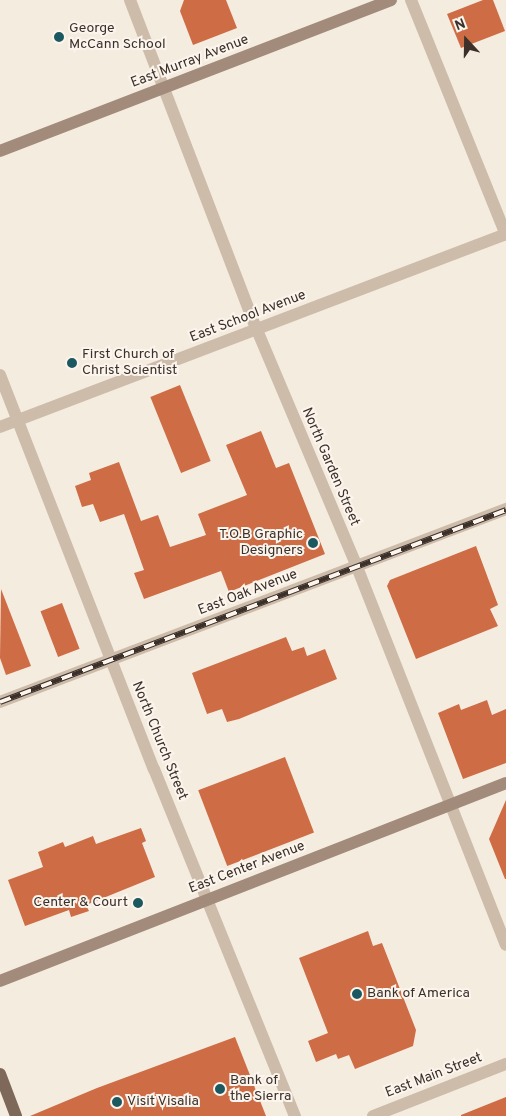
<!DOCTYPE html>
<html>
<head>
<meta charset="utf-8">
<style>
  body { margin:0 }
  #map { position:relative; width:506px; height:1116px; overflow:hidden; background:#f5ece0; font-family:Overpass,sans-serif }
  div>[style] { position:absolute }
  .building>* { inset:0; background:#ce6c45; transform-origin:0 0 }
  .street>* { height:12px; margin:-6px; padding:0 6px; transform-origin:6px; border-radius:6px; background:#cebcaa }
  .secondary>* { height:12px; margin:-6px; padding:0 6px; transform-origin:6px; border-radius:6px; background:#a28b7b }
  .primary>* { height:12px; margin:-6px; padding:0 6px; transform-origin:6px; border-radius:6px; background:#7e685a }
  .rail>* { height:5.5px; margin-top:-2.75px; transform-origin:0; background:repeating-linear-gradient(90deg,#fbf5ed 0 11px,#3b302a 0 22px); box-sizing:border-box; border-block:1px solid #3b302a }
  .dots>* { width:14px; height:14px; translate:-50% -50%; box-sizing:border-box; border:2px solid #fbf5ed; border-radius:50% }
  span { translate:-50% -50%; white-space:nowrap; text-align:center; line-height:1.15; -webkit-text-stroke:4px #fbf5ed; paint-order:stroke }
  .poi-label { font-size:14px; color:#3b302a }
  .left { translate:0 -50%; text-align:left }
  .right { translate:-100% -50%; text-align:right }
  .street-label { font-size:14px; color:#3b302a }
  .north { position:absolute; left:441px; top:15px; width:50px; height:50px; -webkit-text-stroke:4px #fbf5ed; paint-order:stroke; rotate:339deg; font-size:14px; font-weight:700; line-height:20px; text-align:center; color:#3b302a }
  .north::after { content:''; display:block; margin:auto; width:18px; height:22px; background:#3b302a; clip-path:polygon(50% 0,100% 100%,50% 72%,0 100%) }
</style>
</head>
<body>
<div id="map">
  <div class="building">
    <div style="clip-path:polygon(184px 0,226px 0,237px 28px,193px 45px,180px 11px)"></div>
    <div style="clip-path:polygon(483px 0,493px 0,505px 31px,461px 48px,447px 14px)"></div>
    <div style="left:180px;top:385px;width:82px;height:32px;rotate:68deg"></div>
    <div style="clip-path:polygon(261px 431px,276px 468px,289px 463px,325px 554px,229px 592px,221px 571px,144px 599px,134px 573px,144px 570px,124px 514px,100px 522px,93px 504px,82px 507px,75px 486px,91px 480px,89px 473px,119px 462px,141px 521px,158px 515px,170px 547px,206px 535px,198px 514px,247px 495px,226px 445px)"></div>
    <div style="clip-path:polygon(476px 546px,498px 605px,490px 609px,498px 626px,416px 659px,387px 586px,390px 580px)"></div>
    <div style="clip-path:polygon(1px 589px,31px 666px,6px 675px,0 658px)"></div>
    <div style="left:62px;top:603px;width:49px;height:23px;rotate:69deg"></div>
    <div style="clip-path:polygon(286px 637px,292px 651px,304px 647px,307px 656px,325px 649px,337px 679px,239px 719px,227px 722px,222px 709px,207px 714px,192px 673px)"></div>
    <div style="clip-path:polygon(487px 700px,492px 715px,506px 709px,506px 763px,463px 779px,438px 713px,459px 704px,461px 710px)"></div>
    <div style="left:285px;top:757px;width:81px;height:93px;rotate:69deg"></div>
    <div style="clip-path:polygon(506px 800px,506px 879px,505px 879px,489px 839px)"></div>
    <div style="clip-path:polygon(141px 828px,146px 841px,142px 843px,155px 877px,86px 905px,89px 911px,71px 917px,69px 910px,25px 926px,8px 880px,43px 867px,38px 852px,63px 842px,65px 847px,93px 836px,96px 844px)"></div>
    <div style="clip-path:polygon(368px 931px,373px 946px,382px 943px,416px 1030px,413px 1046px,355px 1069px,349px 1055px,338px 1059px,336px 1054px,316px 1062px,308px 1041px,328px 1033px,299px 958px)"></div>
    <div style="clip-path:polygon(235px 1037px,266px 1116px,30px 1116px,97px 1088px)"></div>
    <div style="clip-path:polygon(506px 1097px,506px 1116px,461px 1116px,461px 1115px)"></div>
  </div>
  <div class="street">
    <div style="left:130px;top:0;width:354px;rotate:69deg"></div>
    <div style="left:257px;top:330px;width:257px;rotate:67.1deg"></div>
    <div style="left:357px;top:567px;width:406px;rotate:68.5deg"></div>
    <div style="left:411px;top:0;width:253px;rotate:68deg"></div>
    <div style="left:0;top:375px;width:423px;rotate:68.7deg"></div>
    <div style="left:154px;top:769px;width:375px;rotate:67.9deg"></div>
    <div style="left:0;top:427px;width:542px;rotate:-20.88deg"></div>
    <div style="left:0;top:702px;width:542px;rotate:-20.88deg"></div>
    <div style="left:373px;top:1116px;width:143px;rotate:-21.4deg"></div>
  </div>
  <div class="secondary">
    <div style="left:0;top:151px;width:419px;rotate:-21.1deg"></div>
    <div style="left:0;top:981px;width:543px;rotate:-21.37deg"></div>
  </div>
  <div class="primary">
    <div style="left:0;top:1074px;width:45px;rotate:69.1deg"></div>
  </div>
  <div class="rail">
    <div style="left:0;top:702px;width:541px;rotate:-20.78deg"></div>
  </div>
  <div class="dots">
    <div style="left:59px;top:37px;background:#1c5860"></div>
    <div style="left:72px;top:363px;background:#1c5860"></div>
    <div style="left:313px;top:543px;background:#1c5860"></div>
    <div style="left:138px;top:903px;background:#1c5860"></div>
    <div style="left:357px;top:994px;background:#1c5860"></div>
    <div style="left:220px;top:1089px;background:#1c5860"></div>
    <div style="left:117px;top:1102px;background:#1c5860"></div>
  </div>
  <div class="poi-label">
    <span class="left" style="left:69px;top:37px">George<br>McCann School</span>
    <span class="left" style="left:82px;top:363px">First Church of<br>Christ Scientist</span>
    <span class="right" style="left:303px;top:543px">T.O.B Graphic<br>Designers</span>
    <span class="right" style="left:128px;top:903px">Center &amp; Court</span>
    <span class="left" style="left:367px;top:994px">Bank of America</span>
    <span class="left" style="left:230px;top:1089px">Bank of<br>the Sierra</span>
    <span class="left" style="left:127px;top:1102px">Visit Visalia</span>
  </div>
  <div class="street-label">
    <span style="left:190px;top:62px;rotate:-21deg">East Murray Avenue</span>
    <span style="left:248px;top:317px;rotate:-21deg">East School Avenue</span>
    <span style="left:330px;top:467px;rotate:67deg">North Garden Street</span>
    <span style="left:248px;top:593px;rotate:-21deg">East Oak Avenue</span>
    <span style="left:159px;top:741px;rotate:68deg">North Church Street</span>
    <span style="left:247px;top:868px;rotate:-21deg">East Center Avenue</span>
    <span style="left:434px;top:1076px;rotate:-21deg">East Main Street</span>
  </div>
  <div class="north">N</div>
</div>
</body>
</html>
